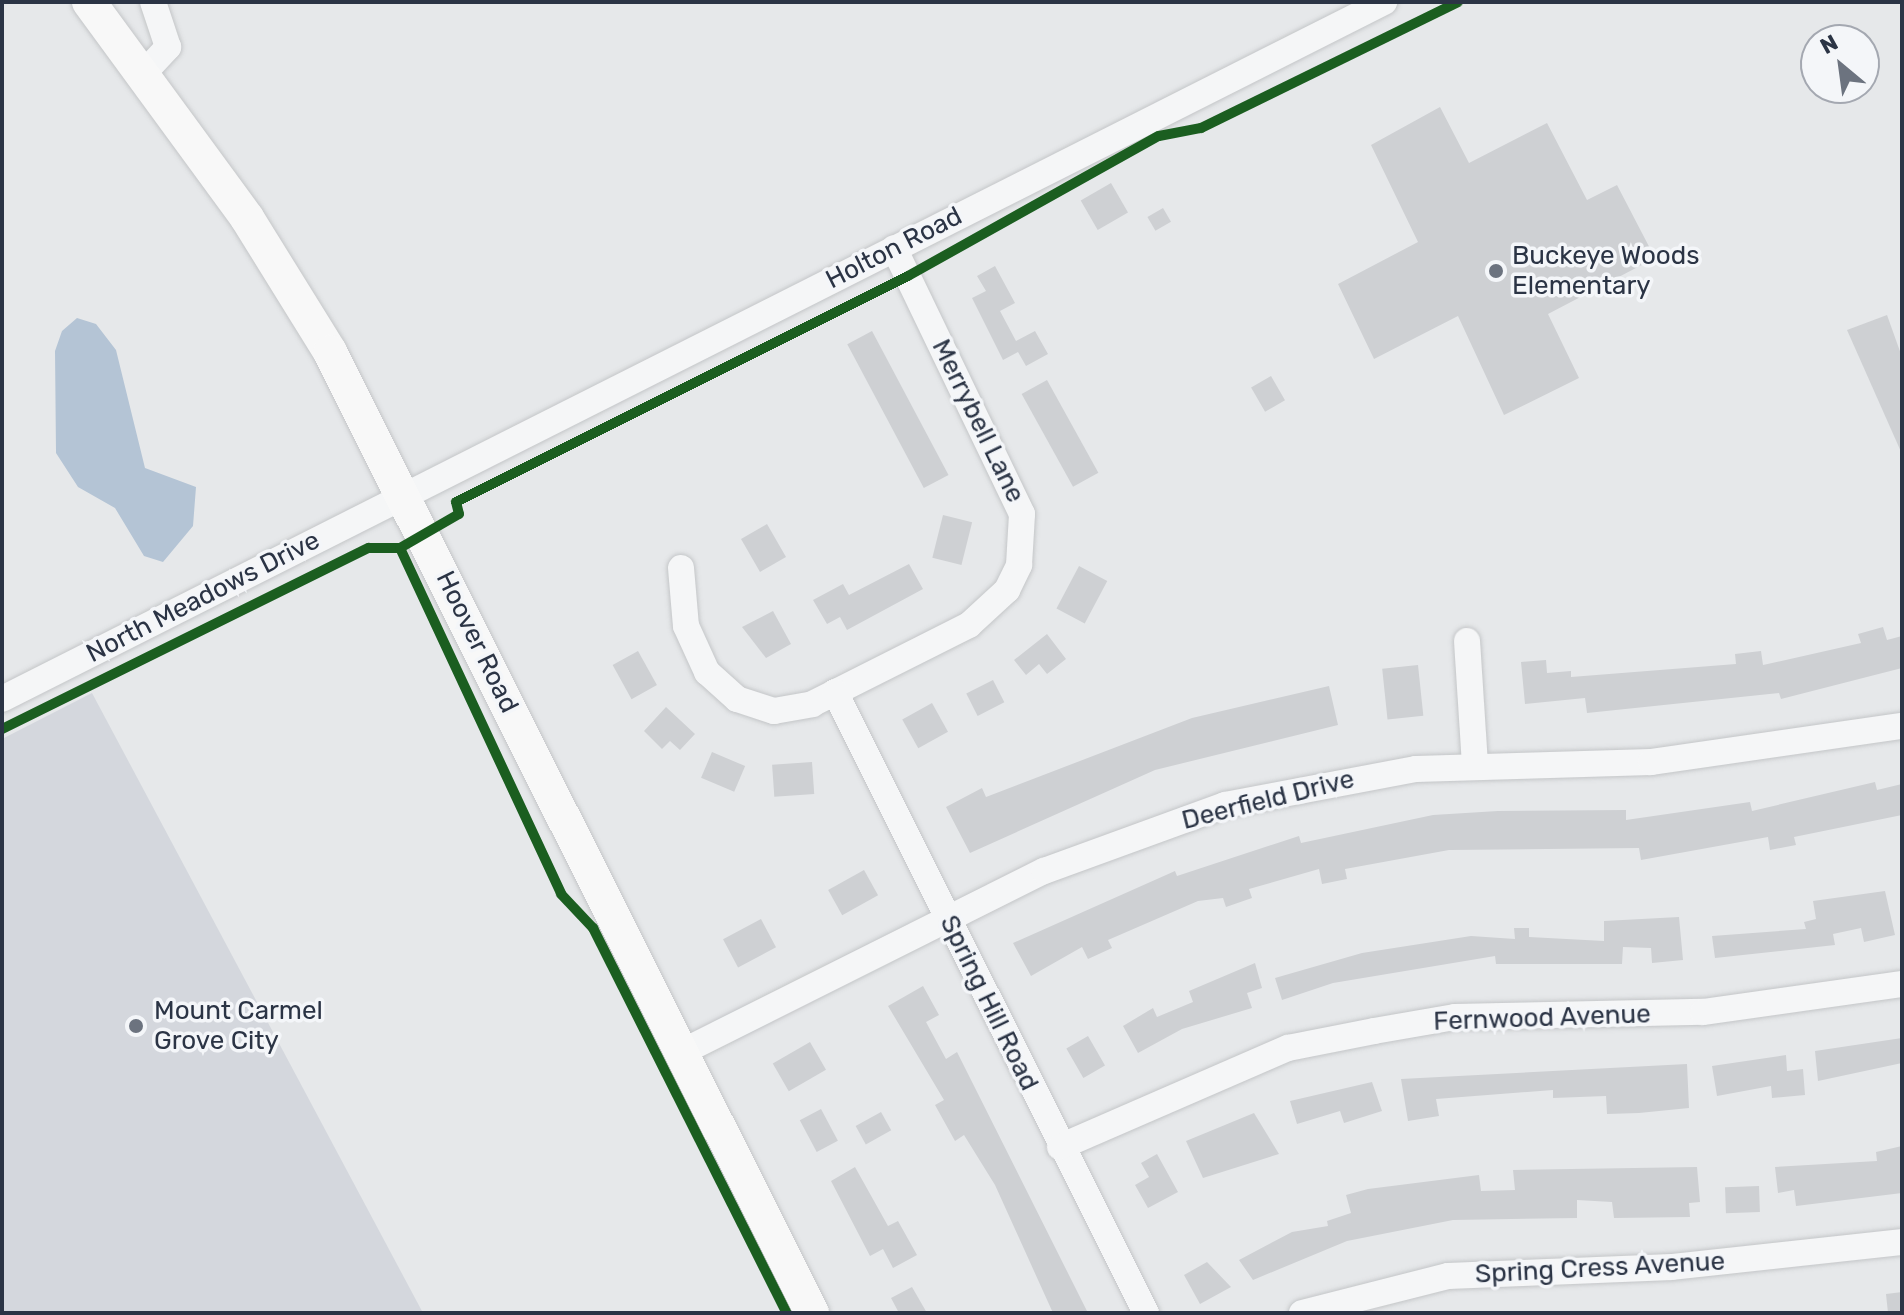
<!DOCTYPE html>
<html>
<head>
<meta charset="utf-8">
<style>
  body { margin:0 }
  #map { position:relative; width:1904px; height:1315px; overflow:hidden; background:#e6e8ea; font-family:Rubik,sans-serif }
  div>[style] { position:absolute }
  .built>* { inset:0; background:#d4d7dd }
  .water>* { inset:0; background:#b4c4d5 }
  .building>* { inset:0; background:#ced0d3; transform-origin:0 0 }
  .roads { filter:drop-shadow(0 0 2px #c4c6c8) drop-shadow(0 0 2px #c4c6c8) }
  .minor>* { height:26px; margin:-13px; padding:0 13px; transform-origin:13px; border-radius:13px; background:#f5f6f7 }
  .major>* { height:34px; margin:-17px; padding:0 17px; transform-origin:17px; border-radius:17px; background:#f8f8f8 }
  .cycleway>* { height:10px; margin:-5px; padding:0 5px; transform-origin:5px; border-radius:5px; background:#1b5e20 }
  .dots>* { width:22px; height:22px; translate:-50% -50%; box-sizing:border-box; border:4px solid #f4f6f9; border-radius:50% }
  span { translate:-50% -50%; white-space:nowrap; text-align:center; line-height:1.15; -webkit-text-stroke:7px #f4f6f9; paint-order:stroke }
  .street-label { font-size:26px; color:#2b3445 }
  .poi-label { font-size:26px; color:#2b3445 }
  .left { translate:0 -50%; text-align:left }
  .frame { position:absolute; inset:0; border:4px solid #2b3445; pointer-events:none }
  .north { position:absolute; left:1800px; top:24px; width:80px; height:80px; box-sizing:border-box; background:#f4f6f9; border:2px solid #a4a8b1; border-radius:50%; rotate:331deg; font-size:22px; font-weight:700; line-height:32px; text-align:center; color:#2b3445 }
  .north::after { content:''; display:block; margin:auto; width:28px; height:36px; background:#6c737f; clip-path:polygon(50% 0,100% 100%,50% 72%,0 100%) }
</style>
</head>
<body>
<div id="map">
  <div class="built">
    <div style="clip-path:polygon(92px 693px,423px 1313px,2px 1313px,2px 739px)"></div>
  </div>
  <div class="water">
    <div style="clip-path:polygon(77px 318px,96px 324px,116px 350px,145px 468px,196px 487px,193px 526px,163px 562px,144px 556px,115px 508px,78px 487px,56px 453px,55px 351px,62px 331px)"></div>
  </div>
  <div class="building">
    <div style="clip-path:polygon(1440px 107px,1469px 163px,1547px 123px,1587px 200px,1617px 185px,1655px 258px,1548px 314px,1579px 378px,1504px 415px,1458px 316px,1374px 359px,1338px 284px,1418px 242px,1371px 145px)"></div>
    <div style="left:1111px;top:183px;width:34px;height:35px;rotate:60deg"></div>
    <div style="left:1163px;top:208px;width:16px;height:18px;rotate:60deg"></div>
    <div style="clip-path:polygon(995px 266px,1015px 303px,1000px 311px,1016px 341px,1035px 331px,1048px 354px,1026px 366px,1018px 352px,1003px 360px,972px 298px,986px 291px,977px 276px)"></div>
    <div style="clip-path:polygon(1887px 315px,1902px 357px,1902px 454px,1847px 330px)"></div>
    <div style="left:872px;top:331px;width:163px;height:28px;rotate:62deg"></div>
    <div style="left:1271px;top:376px;width:28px;height:23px;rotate:60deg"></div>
    <div style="left:1047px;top:380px;width:106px;height:29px;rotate:61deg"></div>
    <div style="left:943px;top:515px;width:30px;height:44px;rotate:14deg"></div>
    <div style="left:767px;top:524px;width:38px;height:30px;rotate:60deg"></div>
    <div style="clip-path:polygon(909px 564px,923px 589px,847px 630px,840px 617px,827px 624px,813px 600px,843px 584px,849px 595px)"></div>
    <div style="left:1079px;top:566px;width:32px;height:48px;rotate:28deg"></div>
    <div style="clip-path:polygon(773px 611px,791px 644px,766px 658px,742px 627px)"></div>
    <div style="clip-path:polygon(1883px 627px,1887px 640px,1902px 636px,1902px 668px,1781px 699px,1779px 693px,1587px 713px,1585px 698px,1525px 704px,1521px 662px,1546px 660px,1547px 673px,1571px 671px,1571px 677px,1736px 664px,1735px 654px,1761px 651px,1763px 665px,1861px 643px,1858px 634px)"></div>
    <div style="clip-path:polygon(1047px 634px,1066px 659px,1047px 674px,1039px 664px,1026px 675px,1014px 660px)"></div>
    <div style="left:638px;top:651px;width:39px;height:29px;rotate:61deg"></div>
    <div style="left:1418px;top:665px;width:51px;height:36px;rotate:84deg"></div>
    <div style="left:993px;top:680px;width:25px;height:30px;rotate:63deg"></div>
    <div style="clip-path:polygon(1329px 686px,1338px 725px,1155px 770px,970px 853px,946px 807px,982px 788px,986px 797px,1192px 718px)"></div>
    <div style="left:932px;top:703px;width:33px;height:34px;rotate:61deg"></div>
    <div style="clip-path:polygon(666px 707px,695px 734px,680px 750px,670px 741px,662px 749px,644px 731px)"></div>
    <div style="left:712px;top:752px;width:36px;height:28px;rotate:23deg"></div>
    <div style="left:812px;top:762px;width:32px;height:40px;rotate:86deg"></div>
    <div style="clip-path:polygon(1875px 782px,1877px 790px,1902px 784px,1902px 815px,1794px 837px,1796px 845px,1770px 850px,1768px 837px,1641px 860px,1639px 848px,1449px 850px,1345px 869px,1347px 879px,1322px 884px,1319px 869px,1249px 889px,1252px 898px,1226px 907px,1223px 898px,1198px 901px,1108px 940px,1112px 948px,1088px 959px,1082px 947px,1031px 976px,1013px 943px,1175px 871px,1177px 876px,1299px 836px,1301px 843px,1433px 815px,1498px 811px,1626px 810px,1626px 820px,1750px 802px,1752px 811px)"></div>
    <div style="left:864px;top:870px;width:29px;height:41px;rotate:61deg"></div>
    <div style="clip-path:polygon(1885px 891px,1895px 935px,1864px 942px,1861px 928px,1833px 934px,1835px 945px,1715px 958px,1712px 936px,1806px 929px,1804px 922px,1816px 919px,1813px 901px)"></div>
    <div style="clip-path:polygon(1679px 917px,1683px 960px,1652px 963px,1651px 948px,1623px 947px,1622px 964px,1496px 964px,1495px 956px,1333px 983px,1282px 1000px,1275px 978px,1362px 953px,1471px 936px,1515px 939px,1514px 928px,1529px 928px,1529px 937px,1604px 941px,1604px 921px)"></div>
    <div style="left:761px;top:919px;width:32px;height:43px;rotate:62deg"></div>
    <div style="clip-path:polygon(1255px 963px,1262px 988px,1247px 993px,1252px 1008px,1182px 1029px,1138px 1053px,1123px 1026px,1153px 1008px,1157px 1017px,1193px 1002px,1189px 991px)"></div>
    <div style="clip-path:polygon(923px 986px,939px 1015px,926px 1022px,946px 1059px,957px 1052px,1088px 1313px,1053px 1313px,995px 1185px,964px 1135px,955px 1141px,935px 1105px,944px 1100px,888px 1006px)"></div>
    <div style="left:1088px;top:1036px;width:34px;height:25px;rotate:60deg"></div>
    <div style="clip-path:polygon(1902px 1038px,1902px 1063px,1818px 1081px,1815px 1051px)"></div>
    <div style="left:810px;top:1042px;width:32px;height:43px;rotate:60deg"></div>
    <div style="clip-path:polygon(1786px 1055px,1787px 1071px,1803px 1069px,1805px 1095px,1772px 1098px,1771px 1086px,1717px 1096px,1712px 1066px)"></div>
    <div style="clip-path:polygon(1687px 1064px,1689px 1108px,1639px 1113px,1607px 1114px,1606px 1096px,1553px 1098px,1553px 1090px,1436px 1099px,1439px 1116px,1408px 1121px,1401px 1079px)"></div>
    <div style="clip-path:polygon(1372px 1082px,1382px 1111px,1344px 1123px,1340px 1111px,1297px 1124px,1290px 1101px)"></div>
    <div style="left:821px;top:1109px;width:36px;height:24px;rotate:62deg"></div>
    <div style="left:881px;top:1112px;width:21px;height:29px;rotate:61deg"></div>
    <div style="clip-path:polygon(1254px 1113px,1279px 1154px,1203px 1178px,1186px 1141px)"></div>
    <div style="clip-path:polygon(1902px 1146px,1902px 1193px,1796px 1206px,1794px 1190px,1778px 1193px,1775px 1167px,1877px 1161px,1876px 1152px)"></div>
    <div style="clip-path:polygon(1157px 1154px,1178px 1192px,1148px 1208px,1135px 1185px,1149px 1177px,1141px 1163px)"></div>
    <div style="clip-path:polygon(855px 1167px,888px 1226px,898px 1221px,917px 1255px,893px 1268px,883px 1249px,870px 1256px,831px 1181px)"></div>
    <div style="clip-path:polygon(1697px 1167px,1700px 1202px,1689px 1203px,1690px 1217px,1614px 1218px,1612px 1202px,1577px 1200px,1577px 1218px,1453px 1220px,1347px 1241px,1253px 1280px,1239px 1260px,1292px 1232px,1328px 1226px,1327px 1221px,1351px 1213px,1346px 1195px,1368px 1189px,1479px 1175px,1481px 1191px,1515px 1190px,1513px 1170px)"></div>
    <div style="left:1759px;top:1186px;width:26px;height:34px;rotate:88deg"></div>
    <div style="clip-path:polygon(1207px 1262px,1231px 1287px,1200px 1304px,1184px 1275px)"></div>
    <div style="clip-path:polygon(912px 1287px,927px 1313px,899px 1313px,891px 1298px)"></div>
    <div style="clip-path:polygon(1902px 1292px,1902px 1313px,1888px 1313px,1886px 1294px)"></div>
  </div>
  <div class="roads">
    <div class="minor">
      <div style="left:143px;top:74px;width:37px;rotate:-47deg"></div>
      <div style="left:168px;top:47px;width:47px;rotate:-108.4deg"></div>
      <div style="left:681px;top:568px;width:58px;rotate:85.1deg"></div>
      <div style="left:686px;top:626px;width:51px;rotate:65.5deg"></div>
      <div style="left:707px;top:672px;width:40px;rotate:42deg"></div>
      <div style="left:737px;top:699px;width:39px;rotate:18deg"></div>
      <div style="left:774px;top:711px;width:39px;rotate:-10deg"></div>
      <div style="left:812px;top:704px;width:176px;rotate:-26.7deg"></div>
      <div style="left:969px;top:625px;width:52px;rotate:-42.6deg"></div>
      <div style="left:1007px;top:590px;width:28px;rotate:-64deg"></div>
      <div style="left:1019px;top:565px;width:51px;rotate:-86.6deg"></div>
      <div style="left:1022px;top:514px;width:295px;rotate:-115.7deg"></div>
      <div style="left:1467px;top:641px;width:125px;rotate:86.3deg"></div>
      <div style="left:835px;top:692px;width:695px;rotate:63.4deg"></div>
      <div style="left:2px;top:699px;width:1548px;rotate:-26.76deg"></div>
      <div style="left:682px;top:1052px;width:405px;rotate:-26.6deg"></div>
      <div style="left:1044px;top:871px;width:193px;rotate:-20deg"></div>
      <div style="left:1225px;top:805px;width:194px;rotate:-10.7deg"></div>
      <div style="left:1416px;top:769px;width:235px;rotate:-1.7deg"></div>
      <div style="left:1651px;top:762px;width:254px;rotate:-8.2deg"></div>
      <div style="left:1060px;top:1147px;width:249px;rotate:-23.5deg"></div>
      <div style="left:1288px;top:1048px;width:88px;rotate:-11.2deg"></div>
      <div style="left:1374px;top:1031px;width:82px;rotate:-9.8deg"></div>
      <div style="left:1455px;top:1017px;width:248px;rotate:-1.2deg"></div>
      <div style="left:1703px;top:1012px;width:201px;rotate:-8deg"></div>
      <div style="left:1302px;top:1313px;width:151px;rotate:-14.2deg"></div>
      <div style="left:1448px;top:1276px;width:224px;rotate:-2.3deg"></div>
      <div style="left:1672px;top:1267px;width:231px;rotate:-6.2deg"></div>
    </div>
    <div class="major">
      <div style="left:89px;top:2px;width:268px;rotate:53.8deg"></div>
      <div style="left:247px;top:218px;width:158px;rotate:58.2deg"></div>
      <div style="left:330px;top:352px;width:1075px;rotate:63.36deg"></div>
    </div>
  </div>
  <div class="cycleway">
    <div style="left:400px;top:548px;width:382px;rotate:65deg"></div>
    <div style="left:561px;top:894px;width:47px;rotate:46.7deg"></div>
    <div style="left:593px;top:928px;width:431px;rotate:63.3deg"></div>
    <div style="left:2px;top:729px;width:409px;rotate:-26.3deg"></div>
    <div style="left:369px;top:548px;width:31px"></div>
    <div style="left:400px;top:548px;width:68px;rotate:-30deg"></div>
    <div style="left:459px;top:514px;width:12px;rotate:-104deg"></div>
    <div style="left:456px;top:502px;width:505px;rotate:-26.57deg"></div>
    <div style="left:908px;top:276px;width:287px;rotate:-29.2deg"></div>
    <div style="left:1159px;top:136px;width:43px;rotate:-10.8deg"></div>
    <div style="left:1201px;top:128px;width:286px;rotate:-26.1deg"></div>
  </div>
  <div class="dots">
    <div style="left:1496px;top:271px;background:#6c737f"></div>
    <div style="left:136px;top:1026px;background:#6c737f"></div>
  </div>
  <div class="street-label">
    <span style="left:894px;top:248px;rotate:-27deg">Holton Road</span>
    <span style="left:978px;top:421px;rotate:64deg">Merrybell Lane</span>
    <span style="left:203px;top:597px;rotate:-27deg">North Meadows Drive</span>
    <span style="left:477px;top:642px;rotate:64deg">Hoover Road</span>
    <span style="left:1268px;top:800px;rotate:-14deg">Deerfield Drive</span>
    <span style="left:989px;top:1003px;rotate:64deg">Spring Hill Road</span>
    <span style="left:1542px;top:1018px;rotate:-2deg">Fernwood Avenue</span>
    <span style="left:1600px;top:1268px;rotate:-3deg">Spring Cress Avenue</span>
  </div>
  <div class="poi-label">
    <span class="left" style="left:1512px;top:271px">Buckeye Woods<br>Elementary</span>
    <span class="left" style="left:154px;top:1026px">Mount Carmel<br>Grove City</span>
  </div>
  <div class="frame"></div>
  <div class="north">N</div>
</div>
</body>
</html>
